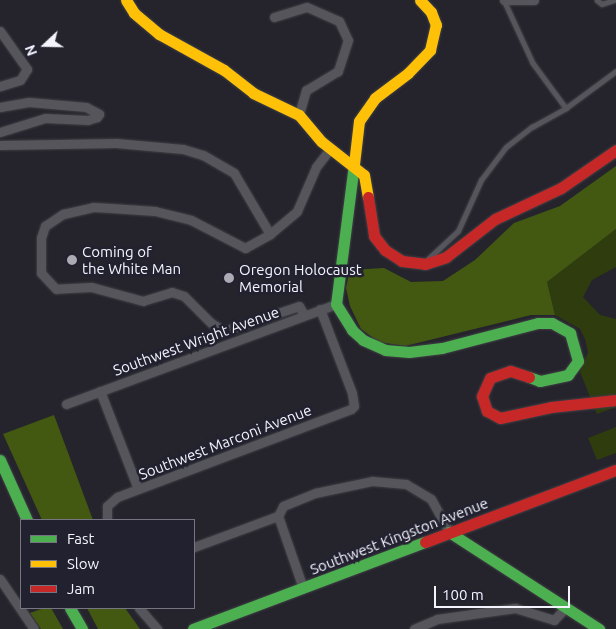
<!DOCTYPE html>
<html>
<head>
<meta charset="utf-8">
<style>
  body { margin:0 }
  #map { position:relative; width:616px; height:629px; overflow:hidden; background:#25242c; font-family:Ubuntu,sans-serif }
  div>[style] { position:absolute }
  .green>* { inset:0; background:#2e3c0e }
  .forest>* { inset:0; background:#435912 }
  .roads { filter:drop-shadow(0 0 1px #404047) drop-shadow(0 0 1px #404047) }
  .lane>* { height:4.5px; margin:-2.25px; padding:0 2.25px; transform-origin:2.25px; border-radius:2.25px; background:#55555b }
  .street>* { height:9px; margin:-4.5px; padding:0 4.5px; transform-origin:4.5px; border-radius:4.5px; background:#55555b }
  .fast>* { height:11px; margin:-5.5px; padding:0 5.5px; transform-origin:5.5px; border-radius:5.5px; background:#4caf50 }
  .slow>* { height:11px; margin:-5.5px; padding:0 5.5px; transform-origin:5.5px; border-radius:5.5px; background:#ffc107 }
  .jam>* { height:11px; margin:-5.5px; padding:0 5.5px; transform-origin:5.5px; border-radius:5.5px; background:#c62828 }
  .dots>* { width:14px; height:14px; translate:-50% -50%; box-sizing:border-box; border:2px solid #222130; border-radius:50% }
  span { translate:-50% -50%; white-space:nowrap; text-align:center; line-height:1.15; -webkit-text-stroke:5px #222130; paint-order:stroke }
  .poi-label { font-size:15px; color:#f4f4fe }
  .left { translate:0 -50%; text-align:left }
  .street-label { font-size:15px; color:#f4f4fe }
  .legend { position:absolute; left:20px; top:519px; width:175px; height:90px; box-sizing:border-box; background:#222130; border:1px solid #767582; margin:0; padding:6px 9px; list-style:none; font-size:15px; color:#f4f4fe }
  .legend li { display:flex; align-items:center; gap:10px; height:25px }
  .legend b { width:25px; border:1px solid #767582 }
  .north { position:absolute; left:20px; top:20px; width:50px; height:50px; -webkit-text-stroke:4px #222130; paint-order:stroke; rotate:249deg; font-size:14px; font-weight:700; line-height:20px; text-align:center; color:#f4f4fe }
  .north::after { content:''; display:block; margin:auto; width:18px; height:22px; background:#f4f4fe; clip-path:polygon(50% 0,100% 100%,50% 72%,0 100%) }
  .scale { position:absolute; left:434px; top:586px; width:136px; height:22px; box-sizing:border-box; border:2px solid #f4f4fe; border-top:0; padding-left:6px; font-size:15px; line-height:18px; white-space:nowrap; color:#f4f4fe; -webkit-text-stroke:4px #222130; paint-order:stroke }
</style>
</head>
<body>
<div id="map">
  <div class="green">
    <div style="clip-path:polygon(616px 229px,616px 267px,592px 280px,583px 297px,600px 315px,616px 319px,616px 407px,597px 414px,580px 372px,588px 352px,585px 339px,580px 329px,555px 315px,547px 282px)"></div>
    <div style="clip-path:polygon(616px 427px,616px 453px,597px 460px,588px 438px)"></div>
  </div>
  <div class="forest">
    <div style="clip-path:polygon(616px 166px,616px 229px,547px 282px,555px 315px,531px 315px,405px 346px,379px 342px,361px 329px,350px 306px,346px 288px,350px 270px,384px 268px,411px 282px,443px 281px,475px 260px,514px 223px,560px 206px)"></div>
    <div style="clip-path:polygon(54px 415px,93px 520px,42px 520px,3px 434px)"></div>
    <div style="clip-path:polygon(44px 608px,51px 608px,63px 629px,41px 629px,30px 613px)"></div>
    <div style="clip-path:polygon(87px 608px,125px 608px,140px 629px,98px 629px)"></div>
  </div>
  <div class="roads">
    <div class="lane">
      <div style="left:504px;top:0;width:69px;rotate:65.3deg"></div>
      <div style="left:533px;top:63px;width:56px;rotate:53.7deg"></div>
      <div style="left:597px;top:0;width:6px;rotate:39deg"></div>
      <div style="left:602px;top:4px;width:13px;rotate:-18deg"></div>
      <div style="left:428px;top:259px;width:41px;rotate:-43deg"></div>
      <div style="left:458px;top:231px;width:56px;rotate:-65.7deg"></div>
      <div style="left:481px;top:180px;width:41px;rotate:-52.9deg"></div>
      <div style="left:506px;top:147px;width:33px;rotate:-38deg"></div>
      <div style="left:532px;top:127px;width:39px;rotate:-29deg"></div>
      <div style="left:566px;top:108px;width:62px;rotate:-36.5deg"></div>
    </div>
    <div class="street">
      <div style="left:504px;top:0;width:30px"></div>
      <div style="left:274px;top:17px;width:34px;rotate:-17deg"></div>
      <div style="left:307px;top:7px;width:35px;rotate:24deg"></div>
      <div style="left:339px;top:21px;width:21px;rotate:65deg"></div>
      <div style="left:348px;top:40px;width:33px;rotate:108deg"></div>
      <div style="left:338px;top:71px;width:37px;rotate:149deg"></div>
      <div style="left:306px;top:90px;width:26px;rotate:106deg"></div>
      <div style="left:0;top:31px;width:47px;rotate:54.6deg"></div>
      <div style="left:27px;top:69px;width:13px;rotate:122deg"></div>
      <div style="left:20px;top:80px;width:21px;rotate:163deg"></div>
      <div style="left:0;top:107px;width:29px;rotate:-10deg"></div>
      <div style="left:29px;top:102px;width:57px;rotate:5deg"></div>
      <div style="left:86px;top:107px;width:15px;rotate:28deg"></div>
      <div style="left:99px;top:114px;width:4px;rotate:124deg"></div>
      <div style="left:97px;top:117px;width:9px;rotate:162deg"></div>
      <div style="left:88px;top:120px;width:43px;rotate:-177.3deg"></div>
      <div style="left:45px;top:118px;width:47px;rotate:162.7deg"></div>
      <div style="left:0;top:145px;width:116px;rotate:-1deg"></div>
      <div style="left:116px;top:143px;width:67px;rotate:5.1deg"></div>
      <div style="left:183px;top:149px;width:21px;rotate:17deg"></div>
      <div style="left:203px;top:155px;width:36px;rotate:30deg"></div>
      <div style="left:234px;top:173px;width:71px;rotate:59.5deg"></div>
      <div style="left:304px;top:315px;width:10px;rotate:-119deg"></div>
      <div style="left:299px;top:306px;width:79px;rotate:161.6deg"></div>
      <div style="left:224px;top:331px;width:15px;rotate:-148deg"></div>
      <div style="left:211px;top:323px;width:38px;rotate:-135deg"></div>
      <div style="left:184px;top:296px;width:13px;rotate:-162deg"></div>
      <div style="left:172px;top:292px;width:30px;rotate:163deg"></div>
      <div style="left:143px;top:301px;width:54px;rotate:-164.9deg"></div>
      <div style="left:91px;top:287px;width:35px;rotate:177deg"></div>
      <div style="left:56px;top:289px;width:22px;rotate:-133deg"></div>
      <div style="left:41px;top:273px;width:35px;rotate:-90deg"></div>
      <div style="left:41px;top:238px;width:13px;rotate:-72deg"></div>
      <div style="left:45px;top:226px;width:22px;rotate:-34deg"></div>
      <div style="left:63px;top:214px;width:31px;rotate:-13deg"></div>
      <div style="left:93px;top:207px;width:18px;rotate:3deg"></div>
      <div style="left:111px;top:208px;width:44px;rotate:3.9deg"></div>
      <div style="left:155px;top:211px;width:37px;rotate:14deg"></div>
      <div style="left:191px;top:220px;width:61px;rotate:27.4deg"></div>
      <div style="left:245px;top:248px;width:29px;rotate:-29deg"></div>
      <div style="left:270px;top:234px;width:35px;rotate:-40deg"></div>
      <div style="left:297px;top:211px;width:48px;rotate:-66.6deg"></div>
      <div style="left:316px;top:167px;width:23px;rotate:-52deg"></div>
      <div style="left:100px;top:391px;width:105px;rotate:68.8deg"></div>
      <div style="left:66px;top:404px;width:288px;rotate:-20.3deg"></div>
      <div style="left:107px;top:520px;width:14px;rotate:-90deg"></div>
      <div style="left:107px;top:506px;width:13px;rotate:-42deg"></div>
      <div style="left:117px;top:497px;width:250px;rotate:-20.6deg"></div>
      <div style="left:351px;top:409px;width:4px;rotate:-45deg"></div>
      <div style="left:354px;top:406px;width:13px;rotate:-99deg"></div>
      <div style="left:352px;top:393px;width:90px;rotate:-110.9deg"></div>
      <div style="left:194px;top:547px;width:90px;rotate:-20.3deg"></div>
      <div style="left:0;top:579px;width:60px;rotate:55.8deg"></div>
      <div style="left:303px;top:588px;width:76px;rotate:-109.1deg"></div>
      <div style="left:278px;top:516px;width:11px;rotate:-63deg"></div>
      <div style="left:283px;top:506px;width:35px;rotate:-22deg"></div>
      <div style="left:315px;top:493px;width:58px;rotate:-11.9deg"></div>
      <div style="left:372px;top:481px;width:34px;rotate:5deg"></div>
      <div style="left:406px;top:484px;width:29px;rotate:31deg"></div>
      <div style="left:431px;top:499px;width:38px;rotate:61deg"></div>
      <div style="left:139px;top:608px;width:28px;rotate:49deg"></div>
      <div style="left:414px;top:629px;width:25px;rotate:-23deg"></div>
      <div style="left:437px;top:619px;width:79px;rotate:-8deg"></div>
      <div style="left:515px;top:608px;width:41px;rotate:17.1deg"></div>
      <div style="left:554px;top:620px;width:18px;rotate:-47deg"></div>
    </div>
    <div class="fast">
      <div style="left:354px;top:164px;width:141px;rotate:97.3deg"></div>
      <div style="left:336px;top:304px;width:31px;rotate:58deg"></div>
      <div style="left:352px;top:330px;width:15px;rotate:42deg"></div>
      <div style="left:363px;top:340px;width:24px;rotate:24deg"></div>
      <div style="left:385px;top:350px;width:24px;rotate:5deg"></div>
      <div style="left:409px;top:352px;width:33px;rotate:-7deg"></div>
      <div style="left:442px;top:348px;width:99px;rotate:-14.6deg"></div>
      <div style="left:538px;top:323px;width:14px"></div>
      <div style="left:552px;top:323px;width:21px;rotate:29deg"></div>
      <div style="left:570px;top:333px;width:29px;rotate:74deg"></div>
      <div style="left:578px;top:361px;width:17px;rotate:126deg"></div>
      <div style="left:568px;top:375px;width:29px;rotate:168deg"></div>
      <div style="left:540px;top:381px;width:12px;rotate:-160deg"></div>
      <div style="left:0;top:460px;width:66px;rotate:65.8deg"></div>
      <div style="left:449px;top:532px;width:179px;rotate:32.9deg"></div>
      <div style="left:70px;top:608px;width:24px;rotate:60deg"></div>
      <div style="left:193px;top:629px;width:248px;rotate:-20.6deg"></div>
    </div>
    <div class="slow">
      <div style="left:126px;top:0;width:15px;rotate:58deg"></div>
      <div style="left:134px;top:13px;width:33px;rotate:40deg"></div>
      <div style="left:159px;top:34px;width:74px;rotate:29deg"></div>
      <div style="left:224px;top:70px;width:37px;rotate:38deg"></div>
      <div style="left:253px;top:93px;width:51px;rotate:25.6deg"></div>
      <div style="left:299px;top:115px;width:35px;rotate:50deg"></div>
      <div style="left:322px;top:142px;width:53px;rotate:38.2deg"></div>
      <div style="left:364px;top:175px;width:22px;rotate:80deg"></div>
      <div style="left:354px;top:164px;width:43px;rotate:-83.4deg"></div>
      <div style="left:359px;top:121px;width:28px;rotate:-55deg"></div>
      <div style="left:375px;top:98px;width:41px;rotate:-37.1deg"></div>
      <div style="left:408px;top:73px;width:32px;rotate:-46deg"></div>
      <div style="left:430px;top:50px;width:26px;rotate:-77deg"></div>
      <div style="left:436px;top:25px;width:14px;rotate:-111deg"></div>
      <div style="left:431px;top:12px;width:16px;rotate:-133deg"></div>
    </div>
    <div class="jam">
      <div style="left:368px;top:197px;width:39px;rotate:81deg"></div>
      <div style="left:374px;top:236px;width:18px;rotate:52deg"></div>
      <div style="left:385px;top:250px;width:20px;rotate:33deg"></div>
      <div style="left:402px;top:261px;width:23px;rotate:7deg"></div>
      <div style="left:425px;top:264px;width:22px;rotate:-18deg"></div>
      <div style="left:446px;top:257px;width:62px;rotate:-37.8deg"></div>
      <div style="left:495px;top:219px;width:73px;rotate:-25.2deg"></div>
      <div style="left:561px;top:188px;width:67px;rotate:-34.6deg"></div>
      <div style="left:529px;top:377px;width:20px;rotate:-162deg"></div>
      <div style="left:510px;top:371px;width:21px;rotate:161deg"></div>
      <div style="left:490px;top:378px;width:20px;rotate:114deg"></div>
      <div style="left:482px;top:396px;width:16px;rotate:72deg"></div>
      <div style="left:487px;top:411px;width:15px;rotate:28deg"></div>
      <div style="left:500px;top:418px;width:52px;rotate:-12.2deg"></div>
      <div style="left:551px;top:407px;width:65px;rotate:-6.1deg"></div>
      <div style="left:425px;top:542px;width:204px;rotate:-20.7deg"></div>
    </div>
  </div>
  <div class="dots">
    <div style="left:72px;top:260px;background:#acabb4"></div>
    <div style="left:229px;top:278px;background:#acabb4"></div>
  </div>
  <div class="poi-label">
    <span class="left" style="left:82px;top:260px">Coming of<br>the White Man</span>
    <span class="left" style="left:239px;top:278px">Oregon Holocaust<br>Memorial</span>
  </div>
  <div class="street-label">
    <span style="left:196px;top:341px;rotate:-20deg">Southwest Wright Avenue</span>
    <span style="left:225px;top:442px;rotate:-21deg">Southwest Marconi Avenue</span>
    <span style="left:399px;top:536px;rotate:-21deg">Southwest Kingston Avenue</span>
  </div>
  <ul class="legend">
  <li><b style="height:6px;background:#4caf50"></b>Fast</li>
  <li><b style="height:6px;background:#ffc107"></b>Slow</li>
  <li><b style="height:6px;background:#c62828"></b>Jam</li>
  </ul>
  <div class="north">N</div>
  <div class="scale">100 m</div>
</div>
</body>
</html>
